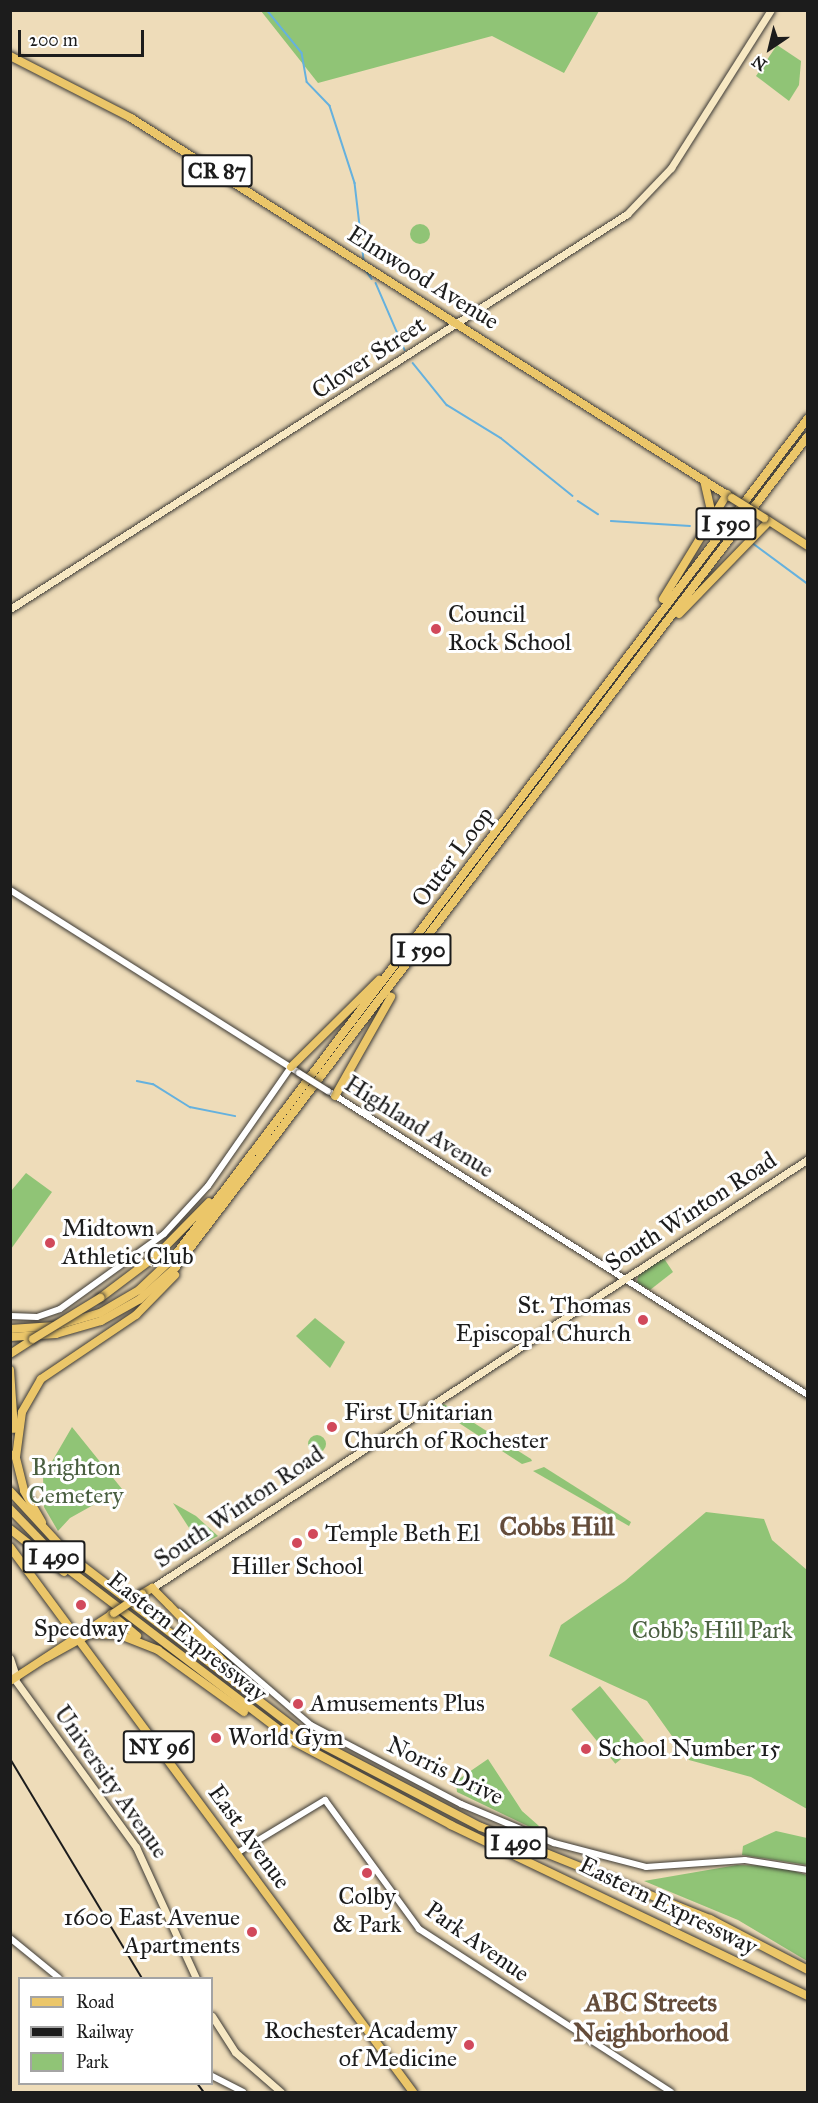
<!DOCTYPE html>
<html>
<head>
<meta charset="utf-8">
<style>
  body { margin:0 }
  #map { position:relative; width:818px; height:2103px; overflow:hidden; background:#eedcb9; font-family:"IM FELL Great Primer",serif }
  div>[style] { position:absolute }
  .green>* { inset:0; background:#90c476; transform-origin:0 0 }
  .round { border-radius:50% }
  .stream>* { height:1.5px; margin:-0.75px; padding:0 0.75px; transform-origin:0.75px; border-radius:0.75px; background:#65b1de }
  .roads { filter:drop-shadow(0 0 2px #3c3934) drop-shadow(0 0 2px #3c3934) }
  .tertiary>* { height:6px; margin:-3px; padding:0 3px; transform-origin:3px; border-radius:3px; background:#fff }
  .secondary>* { height:7px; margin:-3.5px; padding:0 3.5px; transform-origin:3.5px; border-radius:3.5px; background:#f7e8c3 }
  .primary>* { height:8px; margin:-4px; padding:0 4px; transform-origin:4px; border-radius:4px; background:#ebc669 }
  .motorway>* { height:8px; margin:-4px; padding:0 4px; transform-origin:4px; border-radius:4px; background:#ebc669 }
  .rail>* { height:1.5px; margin:-0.75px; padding:0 0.75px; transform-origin:0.75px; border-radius:0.75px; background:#1c1c1c }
  .bridges { filter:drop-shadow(0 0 2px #3c3934) drop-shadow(0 0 2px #3c3934) }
  .tertiary-bridge>* { height:6px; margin:-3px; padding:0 3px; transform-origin:3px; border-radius:3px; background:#fff }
  .primary-bridge>* { height:8px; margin:-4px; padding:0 4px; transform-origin:4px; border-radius:4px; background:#ebc669 }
  .motorway-bridge>* { height:8px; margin:-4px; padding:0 4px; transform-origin:4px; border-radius:4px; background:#ebc669 }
  .dots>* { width:16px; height:16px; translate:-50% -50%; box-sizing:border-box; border:3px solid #fff; border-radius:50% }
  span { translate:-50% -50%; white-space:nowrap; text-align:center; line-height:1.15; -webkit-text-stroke:6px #fff; paint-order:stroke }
  .shield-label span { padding:2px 4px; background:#fff; border:2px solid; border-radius:4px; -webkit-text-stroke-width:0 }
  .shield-label { font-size:22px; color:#1c1c1c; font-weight:700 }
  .street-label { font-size:24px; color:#1c1c1c }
  .poi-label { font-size:24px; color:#1c1c1c }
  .left { translate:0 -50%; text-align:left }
  .right { translate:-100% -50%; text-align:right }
  .park-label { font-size:24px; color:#4a5f40 }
  .neighbourhood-label { font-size:26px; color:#644c3a; font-weight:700 }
  .frame { position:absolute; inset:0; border:12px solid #1c1c1c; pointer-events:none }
  .legend { position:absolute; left:18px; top:1977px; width:195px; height:108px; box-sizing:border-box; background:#fff; border:2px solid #a4a4a4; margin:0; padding:8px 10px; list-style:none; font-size:18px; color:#1c1c1c }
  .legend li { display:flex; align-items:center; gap:12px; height:30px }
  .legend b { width:30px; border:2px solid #a4a4a4 }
  .north { position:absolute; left:740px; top:18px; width:60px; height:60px; -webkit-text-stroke:4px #fff; paint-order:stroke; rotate:215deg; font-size:16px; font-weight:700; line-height:24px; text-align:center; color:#1c1c1c }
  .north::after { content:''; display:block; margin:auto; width:21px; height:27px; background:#1c1c1c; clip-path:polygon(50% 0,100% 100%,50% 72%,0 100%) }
  .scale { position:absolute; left:18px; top:30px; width:126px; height:27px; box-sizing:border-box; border:3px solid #1c1c1c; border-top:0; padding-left:8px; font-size:18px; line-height:21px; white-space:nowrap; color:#1c1c1c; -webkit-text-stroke:4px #fff; paint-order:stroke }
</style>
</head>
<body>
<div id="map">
  <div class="green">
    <div style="clip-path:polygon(261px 11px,599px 11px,564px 73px,492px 36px,318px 83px)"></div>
    <div style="clip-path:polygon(777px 45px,801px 61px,799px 85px,789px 101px,756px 76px)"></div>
    <div class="round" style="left:410px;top:224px;width:20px;height:20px"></div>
    <div style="clip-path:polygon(26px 1173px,52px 1192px,11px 1249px,11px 1191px)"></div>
    <div style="clip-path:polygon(663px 1257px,673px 1272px,650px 1290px,637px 1283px,638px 1276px)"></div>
    <div style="clip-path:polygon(315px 1318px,345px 1342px,330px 1368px,296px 1336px)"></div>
    <div style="clip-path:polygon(444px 1404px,531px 1459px,532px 1461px,522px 1464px,436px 1408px)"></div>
    <div style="clip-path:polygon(72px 1427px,122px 1489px,70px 1518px,58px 1531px,44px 1507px,43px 1477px)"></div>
    <div class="round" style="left:308px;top:1435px;width:18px;height:18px"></div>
    <div style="clip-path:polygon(544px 1467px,631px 1522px,629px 1526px,533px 1471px)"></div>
    <div style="clip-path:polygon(173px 1503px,196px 1516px,218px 1536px,200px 1545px)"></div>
    <div style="clip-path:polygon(706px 1512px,764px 1519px,772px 1540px,807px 1570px,807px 1809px,751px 1777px,689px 1760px,647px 1701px,549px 1656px,561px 1625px,625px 1581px)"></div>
    <div style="left:600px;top:1686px;width:70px;height:37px;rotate:51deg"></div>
    <div style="clip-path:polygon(488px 1759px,522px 1811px,539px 1826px,536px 1830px,457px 1792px,456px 1781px)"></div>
    <div style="clip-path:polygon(776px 1831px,807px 1838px,807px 1865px,742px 1855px,743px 1846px)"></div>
    <div style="clip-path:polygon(737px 1865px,776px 1866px,807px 1875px,807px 1961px,738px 1920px,644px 1881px)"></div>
  </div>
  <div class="stream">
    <div style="left:267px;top:10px;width:55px;rotate:50.9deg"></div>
    <div style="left:302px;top:53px;width:29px;rotate:80deg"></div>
    <div style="left:307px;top:82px;width:33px;rotate:46deg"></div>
    <div style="left:330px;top:106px;width:81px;rotate:72deg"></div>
    <div style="left:355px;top:183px;width:78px;rotate:83.3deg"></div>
    <div style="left:365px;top:269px;width:12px;rotate:55deg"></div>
    <div style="left:376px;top:283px;width:73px;rotate:66.6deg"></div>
    <div style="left:413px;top:363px;width:54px;rotate:51deg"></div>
    <div style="left:447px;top:405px;width:63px;rotate:31.4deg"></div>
    <div style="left:501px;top:438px;width:92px;rotate:38.9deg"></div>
    <div style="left:578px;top:501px;width:24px;rotate:33deg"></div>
    <div style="left:611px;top:521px;width:79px;rotate:3.6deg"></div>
    <div style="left:754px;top:544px;width:67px;rotate:36.5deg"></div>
    <div style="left:137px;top:1081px;width:16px;rotate:11deg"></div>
    <div style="left:153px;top:1084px;width:44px;rotate:31.9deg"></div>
    <div style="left:190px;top:1107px;width:46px;rotate:11.3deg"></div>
  </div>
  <div class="roads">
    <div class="tertiary">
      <div style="left:10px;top:890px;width:342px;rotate:32.3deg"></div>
      <div style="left:328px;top:1091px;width:568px;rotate:32.35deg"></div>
      <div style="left:10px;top:1316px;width:27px;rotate:2deg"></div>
      <div style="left:37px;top:1317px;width:24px;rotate:-19deg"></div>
      <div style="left:60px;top:1309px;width:128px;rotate:-35.8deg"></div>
      <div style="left:164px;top:1234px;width:65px;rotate:-47.5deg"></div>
      <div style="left:208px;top:1186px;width:145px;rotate:-55.1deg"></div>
      <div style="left:179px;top:1612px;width:174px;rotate:40.6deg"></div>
      <div style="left:311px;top:1725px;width:170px;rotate:27.8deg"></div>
      <div style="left:461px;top:1804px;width:101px;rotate:22.8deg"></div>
      <div style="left:554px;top:1843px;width:95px;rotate:14.6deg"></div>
      <div style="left:646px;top:1867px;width:99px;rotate:-4deg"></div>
      <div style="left:745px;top:1860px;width:64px;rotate:9deg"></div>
      <div style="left:237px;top:1853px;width:103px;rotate:-31.1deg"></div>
      <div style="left:325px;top:1800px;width:160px;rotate:53.9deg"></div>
      <div style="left:419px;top:1929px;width:300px;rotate:32.9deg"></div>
      <div style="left:10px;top:1938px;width:63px;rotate:39.2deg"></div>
      <div style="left:212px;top:2076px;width:35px;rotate:27deg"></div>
    </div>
    <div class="secondary">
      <div style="left:10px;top:609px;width:733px;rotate:-32.63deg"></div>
      <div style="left:627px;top:214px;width:64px;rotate:-46.3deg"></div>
      <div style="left:671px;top:168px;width:187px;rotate:-57.7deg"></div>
      <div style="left:152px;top:1588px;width:784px;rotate:-33.18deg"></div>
      <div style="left:10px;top:1658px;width:20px;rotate:72deg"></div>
      <div style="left:10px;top:1673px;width:215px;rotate:54.1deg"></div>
      <div style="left:136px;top:1847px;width:144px;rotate:65.4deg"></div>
      <div style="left:212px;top:2016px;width:43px;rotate:57.4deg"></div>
      <div style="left:235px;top:2052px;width:61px;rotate:41deg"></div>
    </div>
    <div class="primary">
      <div style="left:10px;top:56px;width:136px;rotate:27.1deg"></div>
      <div style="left:131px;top:118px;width:709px;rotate:32.32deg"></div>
      <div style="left:766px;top:519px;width:50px;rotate:32.7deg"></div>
      <div style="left:10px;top:1547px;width:678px;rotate:53.52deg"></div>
      <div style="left:142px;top:1594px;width:12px;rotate:-31deg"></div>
      <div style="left:152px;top:1588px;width:24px;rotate:45deg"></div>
      <div style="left:46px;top:1658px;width:70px;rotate:-29.1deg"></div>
      <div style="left:107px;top:1624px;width:13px;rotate:-58deg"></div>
      <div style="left:10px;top:1681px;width:124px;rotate:-33.2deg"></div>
    </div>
    <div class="motorway">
      <div style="left:704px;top:480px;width:37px;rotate:77deg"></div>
      <div style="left:663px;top:599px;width:123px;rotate:-58.6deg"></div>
      <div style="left:679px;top:614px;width:129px;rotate:-45.9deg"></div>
      <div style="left:291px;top:1067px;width:124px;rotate:-44.7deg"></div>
      <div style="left:335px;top:1096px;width:114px;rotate:-60.5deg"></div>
      <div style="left:100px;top:1298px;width:71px;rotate:-37deg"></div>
      <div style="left:157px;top:1255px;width:74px;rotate:-45.5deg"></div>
      <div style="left:10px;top:1329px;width:45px;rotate:-3.8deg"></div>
      <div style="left:55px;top:1326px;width:47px;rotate:-16.1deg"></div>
      <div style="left:100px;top:1313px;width:45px;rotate:-30.5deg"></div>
      <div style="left:139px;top:1290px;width:47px;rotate:-43.3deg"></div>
      <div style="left:173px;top:1258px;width:1053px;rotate:-52.91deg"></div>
      <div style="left:10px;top:1337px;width:46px;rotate:-3.7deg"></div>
      <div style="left:56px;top:1334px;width:47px;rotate:-16.1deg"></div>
      <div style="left:101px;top:1321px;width:45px;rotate:-29.4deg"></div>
      <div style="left:140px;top:1299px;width:47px;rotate:-41.5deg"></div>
      <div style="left:175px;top:1268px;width:1045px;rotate:-52.74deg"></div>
      <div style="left:10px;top:1354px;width:27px;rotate:-33deg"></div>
      <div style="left:10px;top:1370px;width:59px;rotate:86.1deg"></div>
      <div style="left:15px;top:1454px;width:38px;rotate:76deg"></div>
      <div style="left:24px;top:1491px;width:36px;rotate:60deg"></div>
      <div style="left:16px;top:1457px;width:45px;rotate:-82.4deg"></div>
      <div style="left:22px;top:1412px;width:38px;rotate:-60deg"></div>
      <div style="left:41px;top:1379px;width:115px;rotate:-34deg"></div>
      <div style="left:136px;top:1315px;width:56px;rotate:-45.7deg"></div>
      <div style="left:10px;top:1491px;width:88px;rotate:47.3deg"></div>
      <div style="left:70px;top:1556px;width:295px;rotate:37.4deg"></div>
      <div style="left:304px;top:1735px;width:199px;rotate:27.5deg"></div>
      <div style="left:481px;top:1827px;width:247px;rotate:21.9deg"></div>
      <div style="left:710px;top:1919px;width:110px;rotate:27.5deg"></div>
      <div style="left:10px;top:1509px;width:83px;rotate:46deg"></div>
      <div style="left:68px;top:1569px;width:285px;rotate:37.3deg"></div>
      <div style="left:295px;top:1742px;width:177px;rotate:28deg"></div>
      <div style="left:451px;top:1825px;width:396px;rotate:25.6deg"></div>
      <div style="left:10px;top:1529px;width:69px;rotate:38.5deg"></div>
      <div style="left:169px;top:1605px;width:125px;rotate:46deg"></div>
      <div style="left:111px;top:1614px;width:34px;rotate:40deg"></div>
      <div style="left:91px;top:1634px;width:29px;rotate:2deg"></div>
      <div style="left:120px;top:1635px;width:41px;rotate:21.5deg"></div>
      <div style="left:158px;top:1650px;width:106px;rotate:35.8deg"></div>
    </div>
  </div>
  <div class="rail">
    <div style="left:10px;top:1758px;width:257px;rotate:59deg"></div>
    <div style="left:198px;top:2084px;width:10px;rotate:53deg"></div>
  </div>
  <div class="bridges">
    <div class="tertiary-bridge">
      <div style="left:299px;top:1073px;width:34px;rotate:32deg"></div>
    </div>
    <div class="primary-bridge">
      <div style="left:732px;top:498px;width:38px;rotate:32deg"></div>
      <div style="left:114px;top:1613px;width:34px;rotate:-34deg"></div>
    </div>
    <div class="motorway-bridge">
      <div style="left:33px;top:1339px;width:79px;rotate:-31.5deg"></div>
    </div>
  </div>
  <div class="dots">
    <div style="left:436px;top:629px;background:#d1495b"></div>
    <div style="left:50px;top:1243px;background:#d1495b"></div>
    <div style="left:643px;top:1320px;background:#d1495b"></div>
    <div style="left:332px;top:1427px;background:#d1495b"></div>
    <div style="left:313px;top:1534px;background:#d1495b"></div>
    <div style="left:297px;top:1543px;background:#d1495b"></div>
    <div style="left:81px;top:1605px;background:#d1495b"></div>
    <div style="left:298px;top:1704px;background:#d1495b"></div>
    <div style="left:216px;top:1738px;background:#d1495b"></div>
    <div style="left:586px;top:1749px;background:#d1495b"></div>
    <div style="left:367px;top:1873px;background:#d1495b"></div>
    <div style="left:252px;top:1932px;background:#d1495b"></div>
    <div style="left:469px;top:2045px;background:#d1495b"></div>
  </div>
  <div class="shield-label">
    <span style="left:217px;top:171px">CR 87</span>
    <span style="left:726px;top:524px">I 590</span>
    <span style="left:421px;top:950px">I 590</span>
    <span style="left:54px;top:1557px">I 490</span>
    <span style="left:159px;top:1747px">NY 96</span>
    <span style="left:516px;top:1843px">I 490</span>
  </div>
  <div class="street-label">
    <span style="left:423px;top:278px;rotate:32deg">Elmwood Avenue</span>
    <span style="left:369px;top:358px;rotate:-33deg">Clover Street</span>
    <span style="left:453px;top:857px;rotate:-53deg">Outer Loop</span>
    <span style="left:419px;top:1127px;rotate:32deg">Highland Avenue</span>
    <span style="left:691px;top:1212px;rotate:-33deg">South Winton Road</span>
    <span style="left:239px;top:1507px;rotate:-34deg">South Winton Road</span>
    <span style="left:187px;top:1637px;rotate:38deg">Eastern Expressway</span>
    <span style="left:445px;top:1771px;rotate:26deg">Norris Drive</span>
    <span style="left:111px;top:1782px;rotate:55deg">University Avenue</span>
    <span style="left:249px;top:1837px;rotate:54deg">East Avenue</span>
    <span style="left:668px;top:1906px;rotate:26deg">Eastern Expressway</span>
    <span style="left:477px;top:1942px;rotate:35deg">Park Avenue</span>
  </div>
  <div class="poi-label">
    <span class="left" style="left:448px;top:629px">Council<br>Rock School</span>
    <span class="left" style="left:62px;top:1243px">Midtown<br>Athletic Club</span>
    <span class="right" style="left:631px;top:1320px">St. Thomas<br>Episcopal Church</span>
    <span class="left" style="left:344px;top:1427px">First Unitarian<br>Church of Rochester</span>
    <span class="left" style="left:325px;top:1534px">Temple Beth El</span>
    <span style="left:297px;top:1567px">Hiller School</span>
    <span style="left:81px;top:1629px">Speedway</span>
    <span class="left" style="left:310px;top:1704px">Amusements Plus</span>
    <span class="left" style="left:228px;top:1738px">World Gym</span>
    <span class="left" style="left:598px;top:1749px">School Number 15</span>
    <span style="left:367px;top:1911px">Colby<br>&amp; Park</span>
    <span class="right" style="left:240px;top:1932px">1600 East Avenue<br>Apartments</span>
    <span class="right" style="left:457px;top:2045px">Rochester Academy<br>of Medicine</span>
  </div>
  <div class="park-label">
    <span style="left:76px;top:1482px">Brighton<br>Cemetery</span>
    <span style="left:712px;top:1631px">Cobb's Hill Park</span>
  </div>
  <div class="neighbourhood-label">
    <span style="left:557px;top:1527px">Cobbs Hill</span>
    <span style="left:651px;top:2018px">ABC Streets<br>Neighborhood</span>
  </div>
  <div class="frame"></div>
  <ul class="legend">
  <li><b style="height:8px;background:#ebc669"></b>Road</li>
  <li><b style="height:8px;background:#1c1c1c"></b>Railway</li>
  <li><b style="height:16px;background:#90c476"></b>Park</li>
  </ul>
  <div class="north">N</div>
  <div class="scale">200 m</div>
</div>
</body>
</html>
